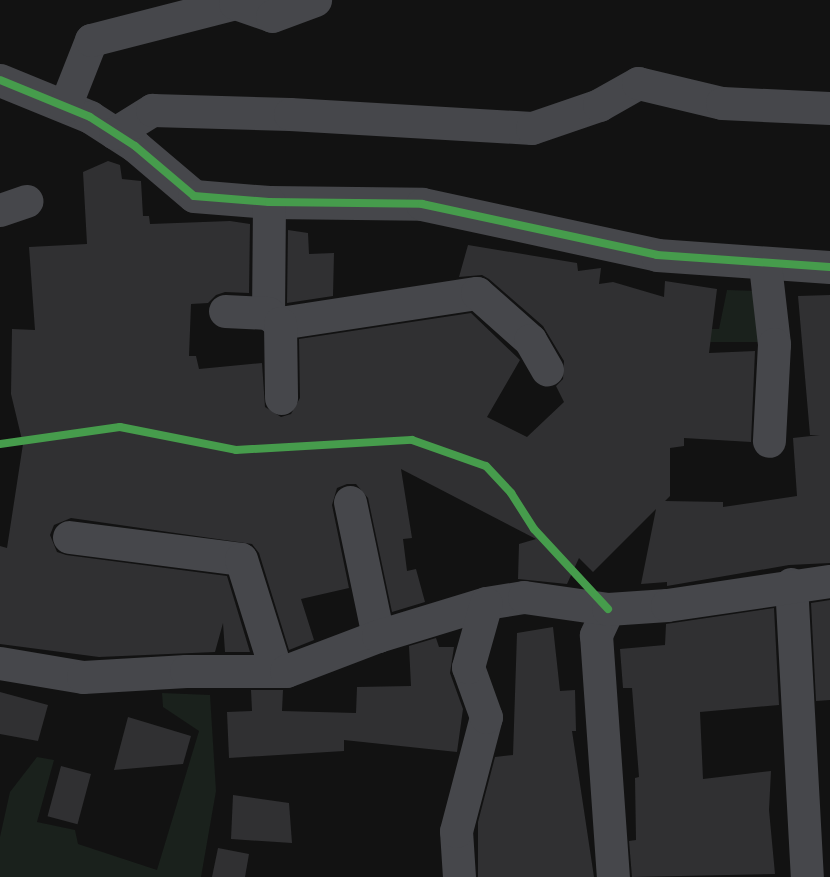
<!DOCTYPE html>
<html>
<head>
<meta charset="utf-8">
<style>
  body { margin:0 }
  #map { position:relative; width:830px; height:877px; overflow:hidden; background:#121212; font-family:"Nunito Sans",sans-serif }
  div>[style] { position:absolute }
  .green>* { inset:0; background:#1a211c }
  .building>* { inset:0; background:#303032; transform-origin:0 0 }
  .minor>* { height:33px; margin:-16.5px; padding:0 16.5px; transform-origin:16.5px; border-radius:16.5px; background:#46474b }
  .cycleway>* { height:8px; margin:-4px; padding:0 4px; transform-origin:4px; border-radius:4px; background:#469c4c }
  span { translate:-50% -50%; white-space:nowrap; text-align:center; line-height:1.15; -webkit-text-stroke:5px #0d0c0e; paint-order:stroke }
</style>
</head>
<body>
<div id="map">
  <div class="green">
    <div style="clip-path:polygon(727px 290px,758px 291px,764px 342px,688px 342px,689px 329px,719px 329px)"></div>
    <div style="clip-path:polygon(162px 693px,210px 695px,216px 791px,201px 877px,0 877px,0 837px,10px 792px,37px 757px,54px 760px,37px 822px,75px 830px,78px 844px,157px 870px,199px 731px,163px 707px)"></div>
  </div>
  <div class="building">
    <div style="clip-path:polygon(108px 161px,120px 165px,122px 179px,141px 181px,143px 216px,149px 216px,150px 224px,230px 221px,250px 224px,249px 293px,225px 292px,216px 295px,208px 303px,191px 304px,189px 356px,196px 356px,199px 369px,262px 363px,265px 407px,281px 417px,291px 414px,300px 398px,299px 339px,471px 313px,520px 360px,487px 417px,527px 437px,564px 402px,556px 386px,563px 379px,564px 361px,543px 326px,489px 279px,482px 275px,459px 277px,468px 245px,577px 263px,578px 271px,601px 268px,599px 284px,613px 282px,664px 297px,665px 281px,717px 289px,709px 353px,755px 351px,751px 442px,684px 438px,684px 446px,670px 448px,670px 496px,665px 501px,723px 502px,723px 507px,797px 496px,793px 438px,820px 435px,810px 435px,798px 296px,830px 295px,830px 563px,789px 565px,667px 586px,667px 582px,641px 584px,656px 509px,593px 572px,579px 558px,567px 584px,518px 579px,519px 544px,536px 539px,401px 469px,412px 538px,403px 539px,407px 571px,416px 569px,425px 602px,392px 612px,368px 498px,356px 484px,347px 484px,337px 488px,332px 505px,349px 588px,301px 599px,314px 640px,289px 650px,259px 553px,252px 544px,71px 518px,54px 525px,50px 535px,57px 552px,66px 555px,227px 576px,250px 652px,225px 652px,223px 623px,215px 652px,99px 657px,0 644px,0 546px,7px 548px,23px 444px,11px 394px,12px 329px,35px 330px,29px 247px,87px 244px,83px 172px)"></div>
    <div style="clip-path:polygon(288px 230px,308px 233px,309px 254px,334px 253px,333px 296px,287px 303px)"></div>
    <div style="clip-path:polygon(830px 600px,830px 700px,816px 701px,811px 603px)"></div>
    <div style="clip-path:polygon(774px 608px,779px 705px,700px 712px,703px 779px,771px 771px,769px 810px,775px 874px,632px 877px,629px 841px,636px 840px,635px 778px,639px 777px,632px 688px,623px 688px,620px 649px,665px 645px,666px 624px)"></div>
    <div style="clip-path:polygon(553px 627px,560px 691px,575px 690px,576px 731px,572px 731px,594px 877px,478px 877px,478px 822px,495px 757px,513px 755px,517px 633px)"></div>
    <div style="clip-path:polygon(436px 638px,439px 647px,454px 647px,450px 673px,463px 709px,457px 752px,344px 740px,344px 751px,229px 758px,227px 712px,252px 711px,251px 690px,283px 690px,282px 711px,356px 713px,357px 687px,411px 686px,409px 646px)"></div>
    <div style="clip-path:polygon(0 692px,48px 705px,38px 741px,0 734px)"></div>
    <div style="clip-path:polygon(128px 717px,191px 736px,183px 764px,114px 770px)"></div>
    <div style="left:61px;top:766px;width:31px;height:52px;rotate:15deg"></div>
    <div style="clip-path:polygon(233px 795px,289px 803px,292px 843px,231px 839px)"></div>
    <div style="clip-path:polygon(218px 848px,249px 854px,245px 877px,212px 877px)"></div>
  </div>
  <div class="minor">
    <div style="left:0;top:80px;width:97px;rotate:22.3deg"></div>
    <div style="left:90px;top:117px;width:54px;rotate:32.8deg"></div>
    <div style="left:135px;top:146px;width:77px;rotate:40.3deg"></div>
    <div style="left:194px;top:196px;width:75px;rotate:4.6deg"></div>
    <div style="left:269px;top:202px;width:153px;rotate:0.7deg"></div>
    <div style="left:422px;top:204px;width:240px;rotate:12.2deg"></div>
    <div style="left:657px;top:255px;width:173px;rotate:4deg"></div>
    <div style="left:65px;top:106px;width:71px;rotate:-68.5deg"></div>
    <div style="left:91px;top:40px;width:149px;rotate:-14.4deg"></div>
    <div style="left:235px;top:3px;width:39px;rotate:19deg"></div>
    <div style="left:272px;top:16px;width:46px;rotate:-20.4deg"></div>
    <div style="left:115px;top:133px;width:44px;rotate:-31.9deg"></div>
    <div style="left:152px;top:110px;width:138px;rotate:1.7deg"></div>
    <div style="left:290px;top:114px;width:242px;rotate:3.3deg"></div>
    <div style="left:532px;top:128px;width:71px;rotate:-18.9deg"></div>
    <div style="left:599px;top:105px;width:45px;rotate:-29.4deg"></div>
    <div style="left:638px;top:83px;width:86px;rotate:13.4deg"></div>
    <div style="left:722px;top:103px;width:108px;rotate:2.7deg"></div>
    <div style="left:269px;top:202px;width:111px;rotate:90.5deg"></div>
    <div style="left:268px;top:313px;width:16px;rotate:40deg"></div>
    <div style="left:280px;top:323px;width:199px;rotate:-8.7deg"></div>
    <div style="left:477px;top:293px;width:71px;rotate:41.6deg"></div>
    <div style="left:530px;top:340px;width:34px;rotate:60deg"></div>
    <div style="left:0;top:210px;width:28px;rotate:-19deg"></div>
    <div style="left:765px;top:265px;width:80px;rotate:83.5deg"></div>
    <div style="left:774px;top:344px;width:97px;rotate:93deg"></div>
    <div style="left:225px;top:311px;width:43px;rotate:2.7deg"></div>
    <div style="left:280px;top:323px;width:75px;rotate:89.2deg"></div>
    <div style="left:350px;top:502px;width:137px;rotate:78.2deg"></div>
    <div style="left:69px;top:537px;width:173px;rotate:7.3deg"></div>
    <div style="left:241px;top:559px;width:117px;rotate:72.6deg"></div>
    <div style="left:791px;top:584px;width:293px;rotate:86.9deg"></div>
    <div style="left:608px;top:609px;width:29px;rotate:115deg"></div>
    <div style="left:596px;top:635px;width:243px;rotate:86deg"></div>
    <div style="left:0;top:663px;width:84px;rotate:9.6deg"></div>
    <div style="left:83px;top:677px;width:103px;rotate:-3.3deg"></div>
    <div style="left:186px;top:671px;width:100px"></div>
    <div style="left:286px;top:671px;width:98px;rotate:-20.8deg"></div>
    <div style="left:378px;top:636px;width:113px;rotate:-17deg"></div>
    <div style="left:486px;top:603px;width:38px;rotate:-9deg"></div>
    <div style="left:524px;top:597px;width:85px;rotate:8.1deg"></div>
    <div style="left:608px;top:609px;width:59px;rotate:-3.9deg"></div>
    <div style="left:667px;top:605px;width:165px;rotate:-8.4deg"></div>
    <div style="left:459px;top:877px;width:46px;rotate:-93.7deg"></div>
    <div style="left:456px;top:831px;width:118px;rotate:-75.3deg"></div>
    <div style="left:486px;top:717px;width:53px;rotate:-109.8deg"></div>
    <div style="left:468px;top:667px;width:66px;rotate:-74.3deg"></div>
  </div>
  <div class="cycleway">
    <div style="left:0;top:80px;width:97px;rotate:22.3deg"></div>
    <div style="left:90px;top:117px;width:54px;rotate:32.8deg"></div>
    <div style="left:135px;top:146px;width:77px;rotate:40.3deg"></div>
    <div style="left:194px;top:196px;width:75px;rotate:4.6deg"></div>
    <div style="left:269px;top:202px;width:153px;rotate:0.7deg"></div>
    <div style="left:422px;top:204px;width:240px;rotate:12.2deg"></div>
    <div style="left:657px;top:255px;width:173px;rotate:4deg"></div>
    <div style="left:0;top:444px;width:121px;rotate:-8.1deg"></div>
    <div style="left:120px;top:427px;width:118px;rotate:11.2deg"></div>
    <div style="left:236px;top:450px;width:176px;rotate:-3.3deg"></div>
    <div style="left:412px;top:440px;width:78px;rotate:19.4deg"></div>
    <div style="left:486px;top:466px;width:37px;rotate:47deg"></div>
    <div style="left:511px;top:493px;width:43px;rotate:57.4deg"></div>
    <div style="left:534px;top:529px;width:109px;rotate:47.2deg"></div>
  </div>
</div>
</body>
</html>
